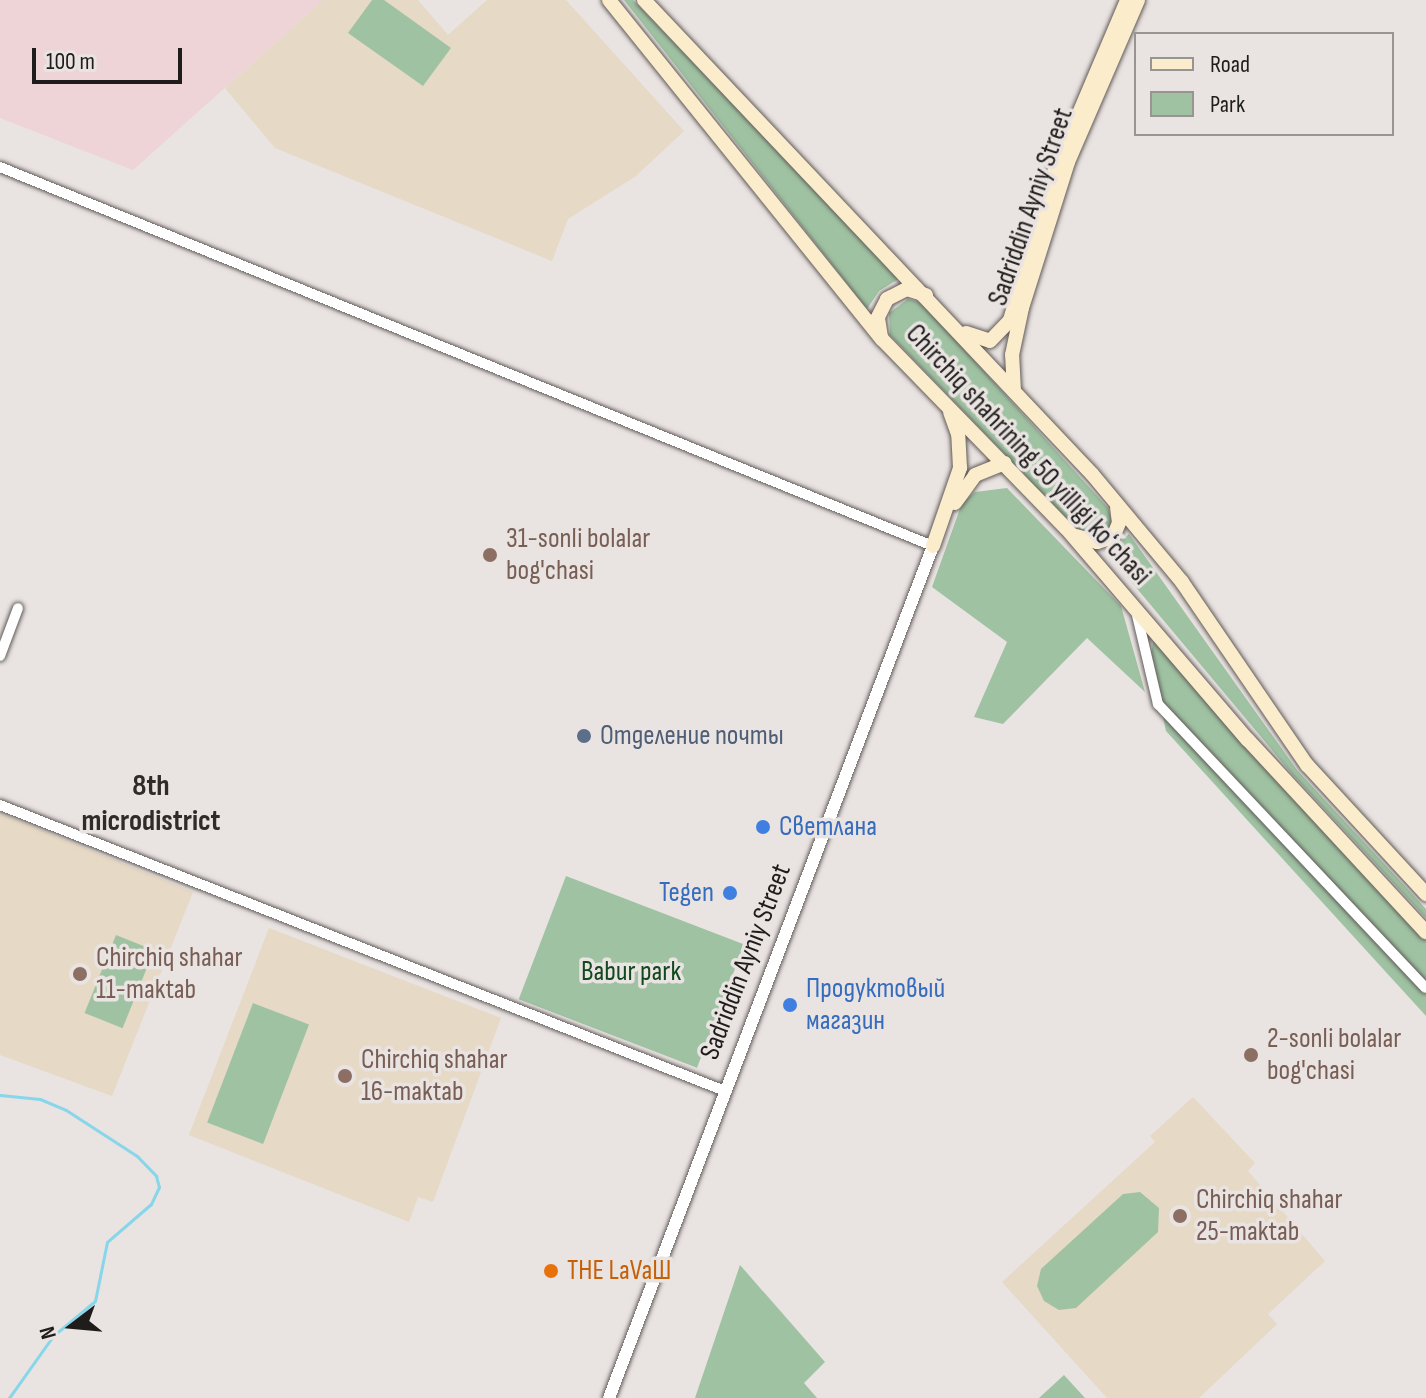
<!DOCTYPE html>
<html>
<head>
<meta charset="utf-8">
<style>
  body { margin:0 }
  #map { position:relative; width:1426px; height:1398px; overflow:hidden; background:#e9e3e1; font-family:"Sofia Sans Condensed",sans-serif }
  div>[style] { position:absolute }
  .education>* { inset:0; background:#e6d9c5 }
  .medical>* { inset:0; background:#eed3d7 }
  .green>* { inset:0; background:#9fc3a2; transform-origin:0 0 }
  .stream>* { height:3px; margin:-1.5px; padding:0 1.5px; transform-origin:1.5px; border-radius:1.5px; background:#87d6e9 }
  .roads { filter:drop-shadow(0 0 2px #605b59) drop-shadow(0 0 2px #605b59) }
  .minor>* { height:10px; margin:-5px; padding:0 5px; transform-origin:5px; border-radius:5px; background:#fff }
  .tertiary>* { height:12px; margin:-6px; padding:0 6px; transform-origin:6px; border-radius:6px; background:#fff }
  .secondary>* { height:14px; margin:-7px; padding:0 7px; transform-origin:7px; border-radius:7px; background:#fbeccb }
  .dots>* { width:22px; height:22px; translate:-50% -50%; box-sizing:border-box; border:4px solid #e9e3e1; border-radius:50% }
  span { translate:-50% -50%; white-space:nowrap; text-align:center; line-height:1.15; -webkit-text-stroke:7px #e9e3e1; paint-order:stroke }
  .street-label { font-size:28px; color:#1f1d1c }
  .education-label { font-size:28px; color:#785e54 }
  .left { translate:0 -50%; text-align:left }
  .service-label { font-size:28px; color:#4e5e75 }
  .shop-label { font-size:28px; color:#366cbe }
  .right { translate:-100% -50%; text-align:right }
  .park-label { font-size:28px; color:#12481e }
  .food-label { font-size:28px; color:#c56008 }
  .neighbourhood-label { font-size:30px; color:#2f2b29; font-weight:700 }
  .legend { position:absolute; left:1134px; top:32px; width:260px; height:104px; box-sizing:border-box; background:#e9e3e1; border:2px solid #989492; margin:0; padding:10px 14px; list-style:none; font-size:24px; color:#1f1d1c }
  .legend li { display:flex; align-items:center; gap:16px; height:40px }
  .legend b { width:40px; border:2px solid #989492 }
  .north { position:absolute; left:32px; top:1286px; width:80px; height:80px; -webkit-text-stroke:6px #e9e3e1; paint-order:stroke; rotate:254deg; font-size:22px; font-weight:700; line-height:32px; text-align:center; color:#1f1d1c }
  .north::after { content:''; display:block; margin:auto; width:28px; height:36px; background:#1f1d1c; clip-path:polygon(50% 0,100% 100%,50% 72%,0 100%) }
  .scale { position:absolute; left:32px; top:48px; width:150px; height:36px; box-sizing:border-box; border:4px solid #1f1d1c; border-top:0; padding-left:10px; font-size:24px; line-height:28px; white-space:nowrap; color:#1f1d1c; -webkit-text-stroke:6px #e9e3e1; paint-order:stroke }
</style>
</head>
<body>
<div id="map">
  <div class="education">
    <div style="clip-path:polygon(323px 0,418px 0,448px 35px,487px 0,566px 0,684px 131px,636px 176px,568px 219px,552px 261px,275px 148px,225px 88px)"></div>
    <div style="clip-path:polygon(0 813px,193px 892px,112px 1096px,0 1055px)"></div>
    <div style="clip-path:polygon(269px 928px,501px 1018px,433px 1202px,418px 1197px,409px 1222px,189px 1135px)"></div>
    <div style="clip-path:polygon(1193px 1097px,1255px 1163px,1248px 1171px,1325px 1261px,1268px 1314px,1277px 1324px,1199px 1398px,1107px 1398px,1002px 1282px,1155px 1142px,1150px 1136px)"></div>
  </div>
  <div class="medical">
    <div style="clip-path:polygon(0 0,323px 0,133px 170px,0 118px)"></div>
  </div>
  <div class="green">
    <div style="clip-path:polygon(372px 0,384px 0,451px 48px,423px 86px,348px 33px)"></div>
    <div style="clip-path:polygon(624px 0,633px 0,900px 278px,879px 291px,867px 309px)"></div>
    <div style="clip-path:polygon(908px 299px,922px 303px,1108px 508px,1112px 521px,1108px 531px,1097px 536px,1081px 533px,890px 335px,889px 313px)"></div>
    <div style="clip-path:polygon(1007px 488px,1121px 606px,1145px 692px,1087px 638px,1003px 724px,974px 717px,1007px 642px,932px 587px,962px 503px,975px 492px)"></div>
    <div style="clip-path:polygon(1129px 534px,1297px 770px,1426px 909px,1426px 918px,1292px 774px,1108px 554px)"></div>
    <div style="clip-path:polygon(1154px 638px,1426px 937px,1426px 1016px,1166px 731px,1150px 659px)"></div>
    <div style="left:566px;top:876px;width:191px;height:132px;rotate:21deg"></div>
    <div style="left:116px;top:935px;width:41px;height:84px;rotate:22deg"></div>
    <div style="left:253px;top:1003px;width:60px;height:128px;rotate:21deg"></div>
    <div style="clip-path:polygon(1140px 1192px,1159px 1208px,1158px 1232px,1076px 1308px,1059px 1310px,1044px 1301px,1037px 1286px,1041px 1269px,1123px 1194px)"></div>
    <div style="clip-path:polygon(740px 1265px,825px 1362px,804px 1383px,817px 1398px,695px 1398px)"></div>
    <div style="clip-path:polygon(1064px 1375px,1085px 1398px,1039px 1398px)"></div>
  </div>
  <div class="stream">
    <div style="left:0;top:1095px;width:40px;rotate:5.7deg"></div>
    <div style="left:40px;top:1099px;width:28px;rotate:23deg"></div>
    <div style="left:66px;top:1110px;width:85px;rotate:32.9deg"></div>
    <div style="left:137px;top:1156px;width:28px;rotate:46deg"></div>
    <div style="left:156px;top:1176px;width:11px;rotate:75deg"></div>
    <div style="left:159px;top:1187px;width:19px;rotate:115deg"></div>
    <div style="left:151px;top:1204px;width:58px;rotate:139.2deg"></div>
    <div style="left:107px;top:1242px;width:60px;rotate:101.5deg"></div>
    <div style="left:95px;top:1301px;width:55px;rotate:140.2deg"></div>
    <div style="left:53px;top:1336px;width:76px;rotate:125.4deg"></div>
  </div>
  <div class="roads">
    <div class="minor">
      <div style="left:0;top:167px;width:1007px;rotate:22.11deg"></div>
      <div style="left:1136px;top:611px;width:96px;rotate:76.7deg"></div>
      <div style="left:1158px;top:704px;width:390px;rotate:46.7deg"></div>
      <div style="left:0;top:656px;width:51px;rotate:-69.4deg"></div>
      <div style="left:0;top:805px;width:779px;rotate:21.53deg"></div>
    </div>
    <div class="tertiary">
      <div style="left:609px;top:1398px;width:912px;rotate:-69.18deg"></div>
    </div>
    <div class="secondary">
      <div style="left:609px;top:0;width:435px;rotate:51.2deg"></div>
      <div style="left:882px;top:339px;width:264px;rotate:45.8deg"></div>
      <div style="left:1066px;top:528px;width:279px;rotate:49.4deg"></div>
      <div style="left:1248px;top:740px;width:262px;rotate:47.2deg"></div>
      <div style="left:644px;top:0;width:652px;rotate:46.62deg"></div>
      <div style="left:1092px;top:474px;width:141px;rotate:50.2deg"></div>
      <div style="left:1182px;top:582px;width:222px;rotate:55.7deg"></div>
      <div style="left:1307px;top:765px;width:176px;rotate:47.3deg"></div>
      <div style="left:966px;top:333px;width:25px;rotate:18deg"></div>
      <div style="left:990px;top:341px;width:29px;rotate:-46deg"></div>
      <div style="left:1010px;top:320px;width:149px;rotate:-73.6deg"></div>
      <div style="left:1052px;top:177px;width:192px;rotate:-67deg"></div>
      <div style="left:881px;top:337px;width:20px;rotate:-99deg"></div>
      <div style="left:878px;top:317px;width:20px;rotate:-63deg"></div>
      <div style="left:887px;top:299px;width:22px;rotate:-27deg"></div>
      <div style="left:907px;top:289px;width:20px;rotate:18deg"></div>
      <div style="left:1014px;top:391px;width:36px;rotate:-93deg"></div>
      <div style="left:1012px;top:355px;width:48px;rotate:-78deg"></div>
      <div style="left:1022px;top:308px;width:153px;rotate:-72.5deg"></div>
      <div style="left:1068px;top:162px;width:176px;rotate:-66.6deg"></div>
      <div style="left:955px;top:503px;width:34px;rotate:-54deg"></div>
      <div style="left:975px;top:475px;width:32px;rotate:-22deg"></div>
      <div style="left:1076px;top:536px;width:22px;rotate:16deg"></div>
      <div style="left:1097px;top:542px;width:17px;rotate:-17deg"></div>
      <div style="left:1113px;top:537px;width:15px;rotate:-67deg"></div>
      <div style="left:1119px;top:523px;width:16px;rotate:-97deg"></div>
      <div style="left:933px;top:546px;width:83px;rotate:-70.9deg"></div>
      <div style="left:960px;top:468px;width:34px;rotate:-93deg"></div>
      <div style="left:958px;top:434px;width:23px;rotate:-110deg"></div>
    </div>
  </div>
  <div class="dots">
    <div style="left:490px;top:555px;background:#8d6e63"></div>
    <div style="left:584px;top:736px;background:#5c6f8a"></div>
    <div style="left:763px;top:827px;background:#3f7fe0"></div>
    <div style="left:730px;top:893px;background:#3f7fe0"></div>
    <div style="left:80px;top:974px;background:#8d6e63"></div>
    <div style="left:790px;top:1005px;background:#3f7fe0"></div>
    <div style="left:1251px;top:1055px;background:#8d6e63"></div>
    <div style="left:345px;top:1076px;background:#8d6e63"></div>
    <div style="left:1180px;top:1216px;background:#8d6e63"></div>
    <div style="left:551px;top:1271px;background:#e8710a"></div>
  </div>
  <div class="street-label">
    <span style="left:1031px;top:207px;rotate:-71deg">Sadriddin Ayniy Street</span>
    <span style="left:1028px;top:455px;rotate:47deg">Chirchiq shahrining 50 yilligi koʻchasi</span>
    <span style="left:746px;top:962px;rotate:-69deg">Sadriddin Ayniy Street</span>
  </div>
  <div class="education-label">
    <span class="left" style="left:506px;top:555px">31-sonli bolalar<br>bog'chasi</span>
    <span class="left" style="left:96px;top:974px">Chirchiq shahar<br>11-maktab</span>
    <span class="left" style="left:1267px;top:1055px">2-sonli bolalar<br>bog'chasi</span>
    <span class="left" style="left:361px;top:1076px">Chirchiq shahar<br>16-maktab</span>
    <span class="left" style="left:1196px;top:1216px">Chirchiq shahar<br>25-maktab</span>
  </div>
  <div class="service-label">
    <span class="left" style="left:600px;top:736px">Отделение почты</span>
  </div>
  <div class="shop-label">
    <span class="left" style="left:779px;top:827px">Светлана</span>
    <span class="right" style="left:714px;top:893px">Tegen</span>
    <span class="left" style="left:806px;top:1005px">Продуктовый<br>магазин</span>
  </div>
  <div class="park-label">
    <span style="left:631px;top:972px">Babur park</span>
  </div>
  <div class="food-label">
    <span class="left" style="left:567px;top:1271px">THE LaVaШ</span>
  </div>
  <div class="neighbourhood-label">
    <span style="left:151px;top:803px">8th<br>microdistrict</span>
  </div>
  <ul class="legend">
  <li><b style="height:10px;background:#fbeccb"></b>Road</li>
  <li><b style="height:22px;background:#9fc3a2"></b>Park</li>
  </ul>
  <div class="north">N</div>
  <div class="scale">100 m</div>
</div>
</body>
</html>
